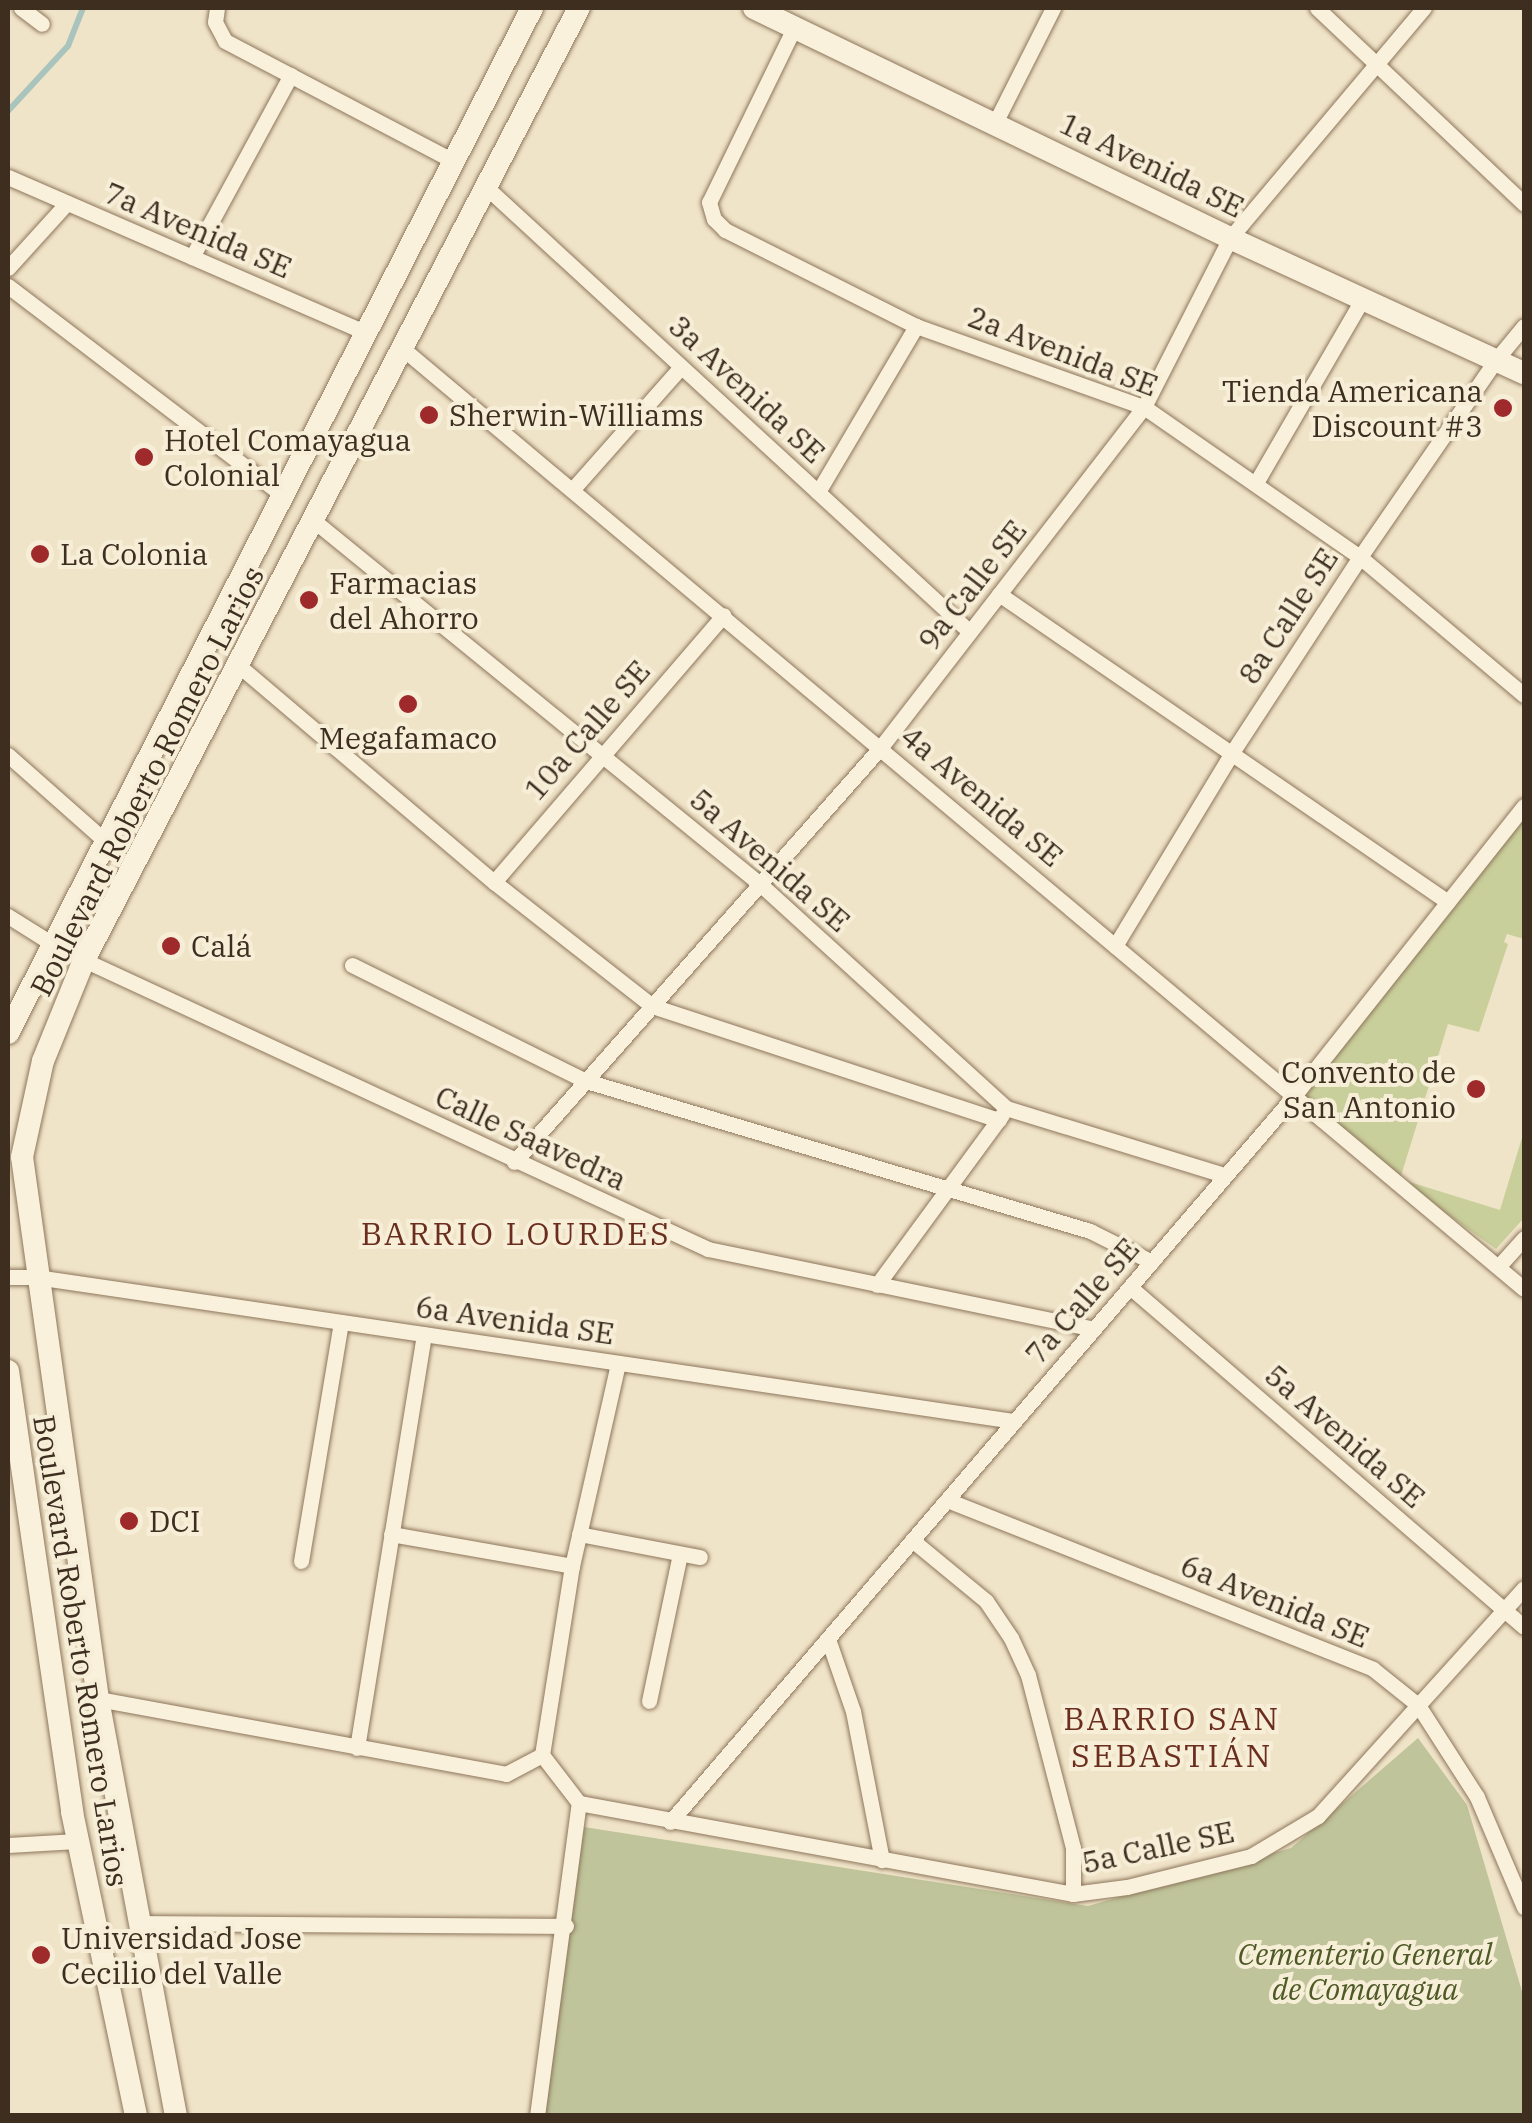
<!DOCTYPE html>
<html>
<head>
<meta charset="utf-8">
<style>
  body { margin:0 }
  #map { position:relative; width:1532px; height:2123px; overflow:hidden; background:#f0e4c8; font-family:"IBM Plex Serif",serif }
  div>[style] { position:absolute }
  .green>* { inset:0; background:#c9cf9b }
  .cemetery>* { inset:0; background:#bfc49a }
  .stream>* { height:6px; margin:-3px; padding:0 3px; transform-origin:3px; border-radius:3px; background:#a9c4bc }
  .roads { filter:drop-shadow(0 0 2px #8d765c) drop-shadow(0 0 2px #8d765c) }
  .street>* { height:15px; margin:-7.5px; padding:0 7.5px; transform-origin:7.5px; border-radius:7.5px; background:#faf1dc }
  .secondary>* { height:22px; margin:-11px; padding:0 11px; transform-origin:11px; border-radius:11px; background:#faf1dc }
  .dots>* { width:28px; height:28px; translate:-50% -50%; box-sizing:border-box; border:5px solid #f7eed8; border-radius:50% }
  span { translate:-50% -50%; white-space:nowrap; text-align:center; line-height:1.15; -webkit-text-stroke:8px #f7eed8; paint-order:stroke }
  .street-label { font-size:30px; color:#3d2e20 }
  .poi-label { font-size:30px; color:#3d2e20 }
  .right { translate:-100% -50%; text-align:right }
  .left { translate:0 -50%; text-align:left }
  .park-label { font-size:30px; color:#4d5a26; font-style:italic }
  .neighbourhood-label { font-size:32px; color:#6b2e1e; letter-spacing:2.5px }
  .frame { position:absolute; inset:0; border:10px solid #3d2e20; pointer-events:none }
</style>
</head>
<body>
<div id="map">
  <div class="green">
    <div style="clip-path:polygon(1524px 813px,1524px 939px,1507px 934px,1504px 942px,1508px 944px,1479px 1032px,1448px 1024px,1400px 1179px,1500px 1210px,1524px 1131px,1524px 1218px,1496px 1249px,1400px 1180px,1302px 1095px)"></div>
  </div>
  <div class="cemetery">
    <div style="clip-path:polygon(1418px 1738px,1467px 1805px,1524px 1998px,1524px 2115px,545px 2116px,584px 1827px,1088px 1906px,1291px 1848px)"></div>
  </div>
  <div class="stream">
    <div style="left:8px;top:111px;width:88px;rotate:-47.3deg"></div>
    <div style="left:68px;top:46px;width:41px;rotate:-68.5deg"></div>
  </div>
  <div class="roads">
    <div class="street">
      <div style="left:21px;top:8px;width:26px;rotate:37deg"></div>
      <div style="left:217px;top:8px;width:14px;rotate:98deg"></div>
      <div style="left:215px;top:22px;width:21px;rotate:62deg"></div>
      <div style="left:225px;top:41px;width:260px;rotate:27.7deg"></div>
      <div style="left:1317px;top:8px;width:285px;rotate:43.4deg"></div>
      <div style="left:795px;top:26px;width:196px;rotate:116deg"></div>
      <div style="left:709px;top:202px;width:18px;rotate:74deg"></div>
      <div style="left:714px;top:219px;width:16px;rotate:45deg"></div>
      <div style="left:725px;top:230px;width:214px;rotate:26.7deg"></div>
      <div style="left:916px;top:326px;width:242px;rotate:19.6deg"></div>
      <div style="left:1144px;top:407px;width:263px;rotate:34.8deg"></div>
      <div style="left:1360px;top:557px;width:214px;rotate:40.1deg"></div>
      <div style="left:996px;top:121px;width:127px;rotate:-63.2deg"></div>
      <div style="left:8px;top:177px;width:391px;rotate:23.5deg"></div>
      <div style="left:486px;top:187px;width:657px;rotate:42.6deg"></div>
      <div style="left:192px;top:257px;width:207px;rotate:-61.5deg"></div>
      <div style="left:8px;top:268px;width:88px;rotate:-47.8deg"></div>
      <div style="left:8px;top:286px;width:345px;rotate:37.3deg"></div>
      <div style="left:402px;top:348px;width:1464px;rotate:39.99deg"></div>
      <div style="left:1257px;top:481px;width:209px;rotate:-59.9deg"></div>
      <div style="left:572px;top:490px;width:164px;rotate:-48.5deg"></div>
      <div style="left:818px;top:492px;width:193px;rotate:-59.4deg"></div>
      <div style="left:313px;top:520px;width:576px;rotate:39.16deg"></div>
      <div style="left:760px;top:884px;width:333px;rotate:42.3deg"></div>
      <div style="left:1006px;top:1108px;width:228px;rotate:17.1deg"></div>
      <div style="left:999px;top:594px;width:544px;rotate:34.45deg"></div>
      <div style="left:238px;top:665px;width:336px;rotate:40.3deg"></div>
      <div style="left:494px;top:882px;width:201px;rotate:38.1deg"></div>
      <div style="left:652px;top:1006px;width:365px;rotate:18.2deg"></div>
      <div style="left:8px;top:755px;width:128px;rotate:41.5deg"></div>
      <div style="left:494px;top:882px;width:352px;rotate:-49.3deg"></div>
      <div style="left:8px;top:916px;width:51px;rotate:32.1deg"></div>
      <div style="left:1115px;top:946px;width:228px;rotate:-58.8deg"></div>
      <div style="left:1233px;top:751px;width:232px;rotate:-56.8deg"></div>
      <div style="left:1360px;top:557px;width:238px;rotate:-55.4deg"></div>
      <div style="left:1495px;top:361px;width:45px;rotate:-50.4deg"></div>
      <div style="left:84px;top:960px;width:688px;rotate:24.85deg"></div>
      <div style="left:708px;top:1249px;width:394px;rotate:11.7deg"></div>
      <div style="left:352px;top:965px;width:261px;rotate:26.4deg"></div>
      <div style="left:586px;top:1081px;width:526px;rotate:16.57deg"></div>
      <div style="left:1090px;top:1231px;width:69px;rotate:26.6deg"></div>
      <div style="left:514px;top:1162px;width:554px;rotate:-48.51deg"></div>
      <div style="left:881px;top:747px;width:430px;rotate:-52.3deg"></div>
      <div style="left:1144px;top:407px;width:190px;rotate:-63deg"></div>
      <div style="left:1230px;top:238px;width:301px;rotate:-49.9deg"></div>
      <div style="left:1498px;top:1267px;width:39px;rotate:-48deg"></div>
      <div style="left:8px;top:1277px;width:28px"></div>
      <div style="left:36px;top:1277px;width:989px;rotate:8.38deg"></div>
      <div style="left:877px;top:1285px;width:211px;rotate:-53.7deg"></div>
      <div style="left:1130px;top:1287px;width:520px;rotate:40.79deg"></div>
      <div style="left:947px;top:1500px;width:458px;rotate:21.6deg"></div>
      <div style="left:1373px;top:1669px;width:58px;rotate:38.7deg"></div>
      <div style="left:1418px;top:1705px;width:109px;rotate:57.3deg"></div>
      <div style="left:1477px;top:1797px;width:120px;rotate:66.9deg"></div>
      <div style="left:391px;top:1534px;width:184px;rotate:10deg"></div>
      <div style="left:579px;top:1534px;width:123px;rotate:10.8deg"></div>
      <div style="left:912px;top:1540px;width:96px;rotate:39.5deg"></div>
      <div style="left:986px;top:1601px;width:45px;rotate:56deg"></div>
      <div style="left:1011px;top:1638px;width:41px;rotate:65.3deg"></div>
      <div style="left:1028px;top:1675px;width:179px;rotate:75.4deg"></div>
      <div style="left:1073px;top:1848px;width:46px;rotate:90deg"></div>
      <div style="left:301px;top:1561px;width:242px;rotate:-80.5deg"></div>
      <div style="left:828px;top:1639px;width:76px;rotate:70.9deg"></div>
      <div style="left:853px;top:1711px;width:152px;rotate:79deg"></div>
      <div style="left:98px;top:1699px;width:415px;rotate:10.4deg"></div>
      <div style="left:506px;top:1774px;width:41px;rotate:-27.8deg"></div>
      <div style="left:649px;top:1701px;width:150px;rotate:-78.1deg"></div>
      <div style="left:357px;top:1748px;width:419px;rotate:-80.8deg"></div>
      <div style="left:579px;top:1803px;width:502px;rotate:10.44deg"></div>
      <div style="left:1073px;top:1894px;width:54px;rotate:-7.4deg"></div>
      <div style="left:1127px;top:1887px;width:128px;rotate:-14deg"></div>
      <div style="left:1251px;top:1856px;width:78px;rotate:-30.8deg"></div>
      <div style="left:1318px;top:1816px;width:307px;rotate:-47.9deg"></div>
      <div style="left:670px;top:1822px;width:957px;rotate:-49.32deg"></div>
      <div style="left:1294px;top:1096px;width:370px;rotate:-51.6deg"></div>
      <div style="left:8px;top:1845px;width:69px;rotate:-3.3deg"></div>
      <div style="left:139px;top:1923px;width:427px;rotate:0.4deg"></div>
      <div style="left:537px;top:2116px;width:316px;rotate:-82.4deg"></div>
      <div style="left:579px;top:1803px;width:61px;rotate:-127.6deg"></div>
      <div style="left:542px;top:1755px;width:191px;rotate:-81deg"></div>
      <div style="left:572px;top:1566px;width:208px;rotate:-77.2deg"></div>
    </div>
    <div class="secondary">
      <div style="left:754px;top:8px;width:529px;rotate:25.79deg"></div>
      <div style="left:1230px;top:238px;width:324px;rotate:24.7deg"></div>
      <div style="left:8px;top:1033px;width:1151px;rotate:-62.92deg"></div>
      <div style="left:8px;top:1371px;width:446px;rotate:81.7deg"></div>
      <div style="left:72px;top:1812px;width:311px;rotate:78.1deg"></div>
      <div style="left:176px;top:2116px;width:424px;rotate:-100.6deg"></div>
      <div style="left:98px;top:1699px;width:547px;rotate:-97.98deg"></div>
      <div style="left:22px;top:1157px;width:98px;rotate:-77.7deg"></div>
      <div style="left:43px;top:1061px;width:109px;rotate:-67.9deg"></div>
      <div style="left:84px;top:960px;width:1073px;rotate:-62.53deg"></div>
    </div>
  </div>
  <div class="dots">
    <div style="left:1503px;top:408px;background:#9e2a2b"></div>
    <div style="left:429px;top:415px;background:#9e2a2b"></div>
    <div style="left:144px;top:457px;background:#9e2a2b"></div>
    <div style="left:40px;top:554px;background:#9e2a2b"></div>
    <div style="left:309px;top:600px;background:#9e2a2b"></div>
    <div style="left:408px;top:704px;background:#9e2a2b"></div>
    <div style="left:171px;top:946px;background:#9e2a2b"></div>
    <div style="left:1476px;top:1089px;background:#9e2a2b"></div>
    <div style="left:129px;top:1521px;background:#9e2a2b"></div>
    <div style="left:41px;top:1955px;background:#9e2a2b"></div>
  </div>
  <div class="street-label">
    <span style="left:1152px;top:165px;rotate:26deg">1a Avenida SE</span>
    <span style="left:198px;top:230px;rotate:23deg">7a Avenida SE</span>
    <span style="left:1063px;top:351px;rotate:21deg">2a Avenida SE</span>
    <span style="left:747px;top:389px;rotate:43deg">3a Avenida SE</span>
    <span style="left:972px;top:585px;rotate:-52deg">9a Calle SE</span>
    <span style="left:1288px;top:616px;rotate:-57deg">8a Calle SE</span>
    <span style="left:587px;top:730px;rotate:-49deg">10a Calle SE</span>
    <span style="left:147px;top:781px;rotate:-63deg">Boulevard Roberto Romero Larios</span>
    <span style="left:982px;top:796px;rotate:40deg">4a Avenida SE</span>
    <span style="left:770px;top:860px;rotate:41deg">5a Avenida SE</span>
    <span style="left:531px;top:1138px;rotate:25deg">Calle Saavedra</span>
    <span style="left:1082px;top:1301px;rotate:-49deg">7a Calle SE</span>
    <span style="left:515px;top:1320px;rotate:8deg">6a Avenida SE</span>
    <span style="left:1345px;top:1436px;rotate:41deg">5a Avenida SE</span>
    <span style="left:1275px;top:1601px;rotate:22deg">6a Avenida SE</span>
    <span style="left:81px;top:1651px;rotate:81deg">Boulevard Roberto Romero Larios</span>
    <span style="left:1158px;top:1847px;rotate:-12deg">5a Calle SE</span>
  </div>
  <div class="poi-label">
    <span class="right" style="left:1483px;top:408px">Tienda Americana<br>Discount #3</span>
    <span class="left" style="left:449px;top:415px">Sherwin-Williams</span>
    <span class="left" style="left:164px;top:457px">Hotel Comayagua<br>Colonial</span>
    <span class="left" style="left:60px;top:554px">La Colonia</span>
    <span class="left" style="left:329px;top:600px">Farmacias<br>del Ahorro</span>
    <span style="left:408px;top:738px">Megafamaco</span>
    <span class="left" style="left:191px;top:946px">Calá</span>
    <span class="right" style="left:1456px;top:1089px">Convento de<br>San Antonio</span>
    <span class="left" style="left:149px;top:1521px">DCI</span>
    <span class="left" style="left:61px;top:1955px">Universidad Jose<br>Cecilio del Valle</span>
  </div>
  <div class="park-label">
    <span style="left:1365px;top:1971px">Cementerio General<br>de Comayagua</span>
  </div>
  <div class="neighbourhood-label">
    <span style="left:516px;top:1233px">BARRIO LOURDES</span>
    <span style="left:1172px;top:1737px">BARRIO SAN<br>SEBASTIÁN</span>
  </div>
  <div class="frame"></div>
</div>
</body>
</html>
